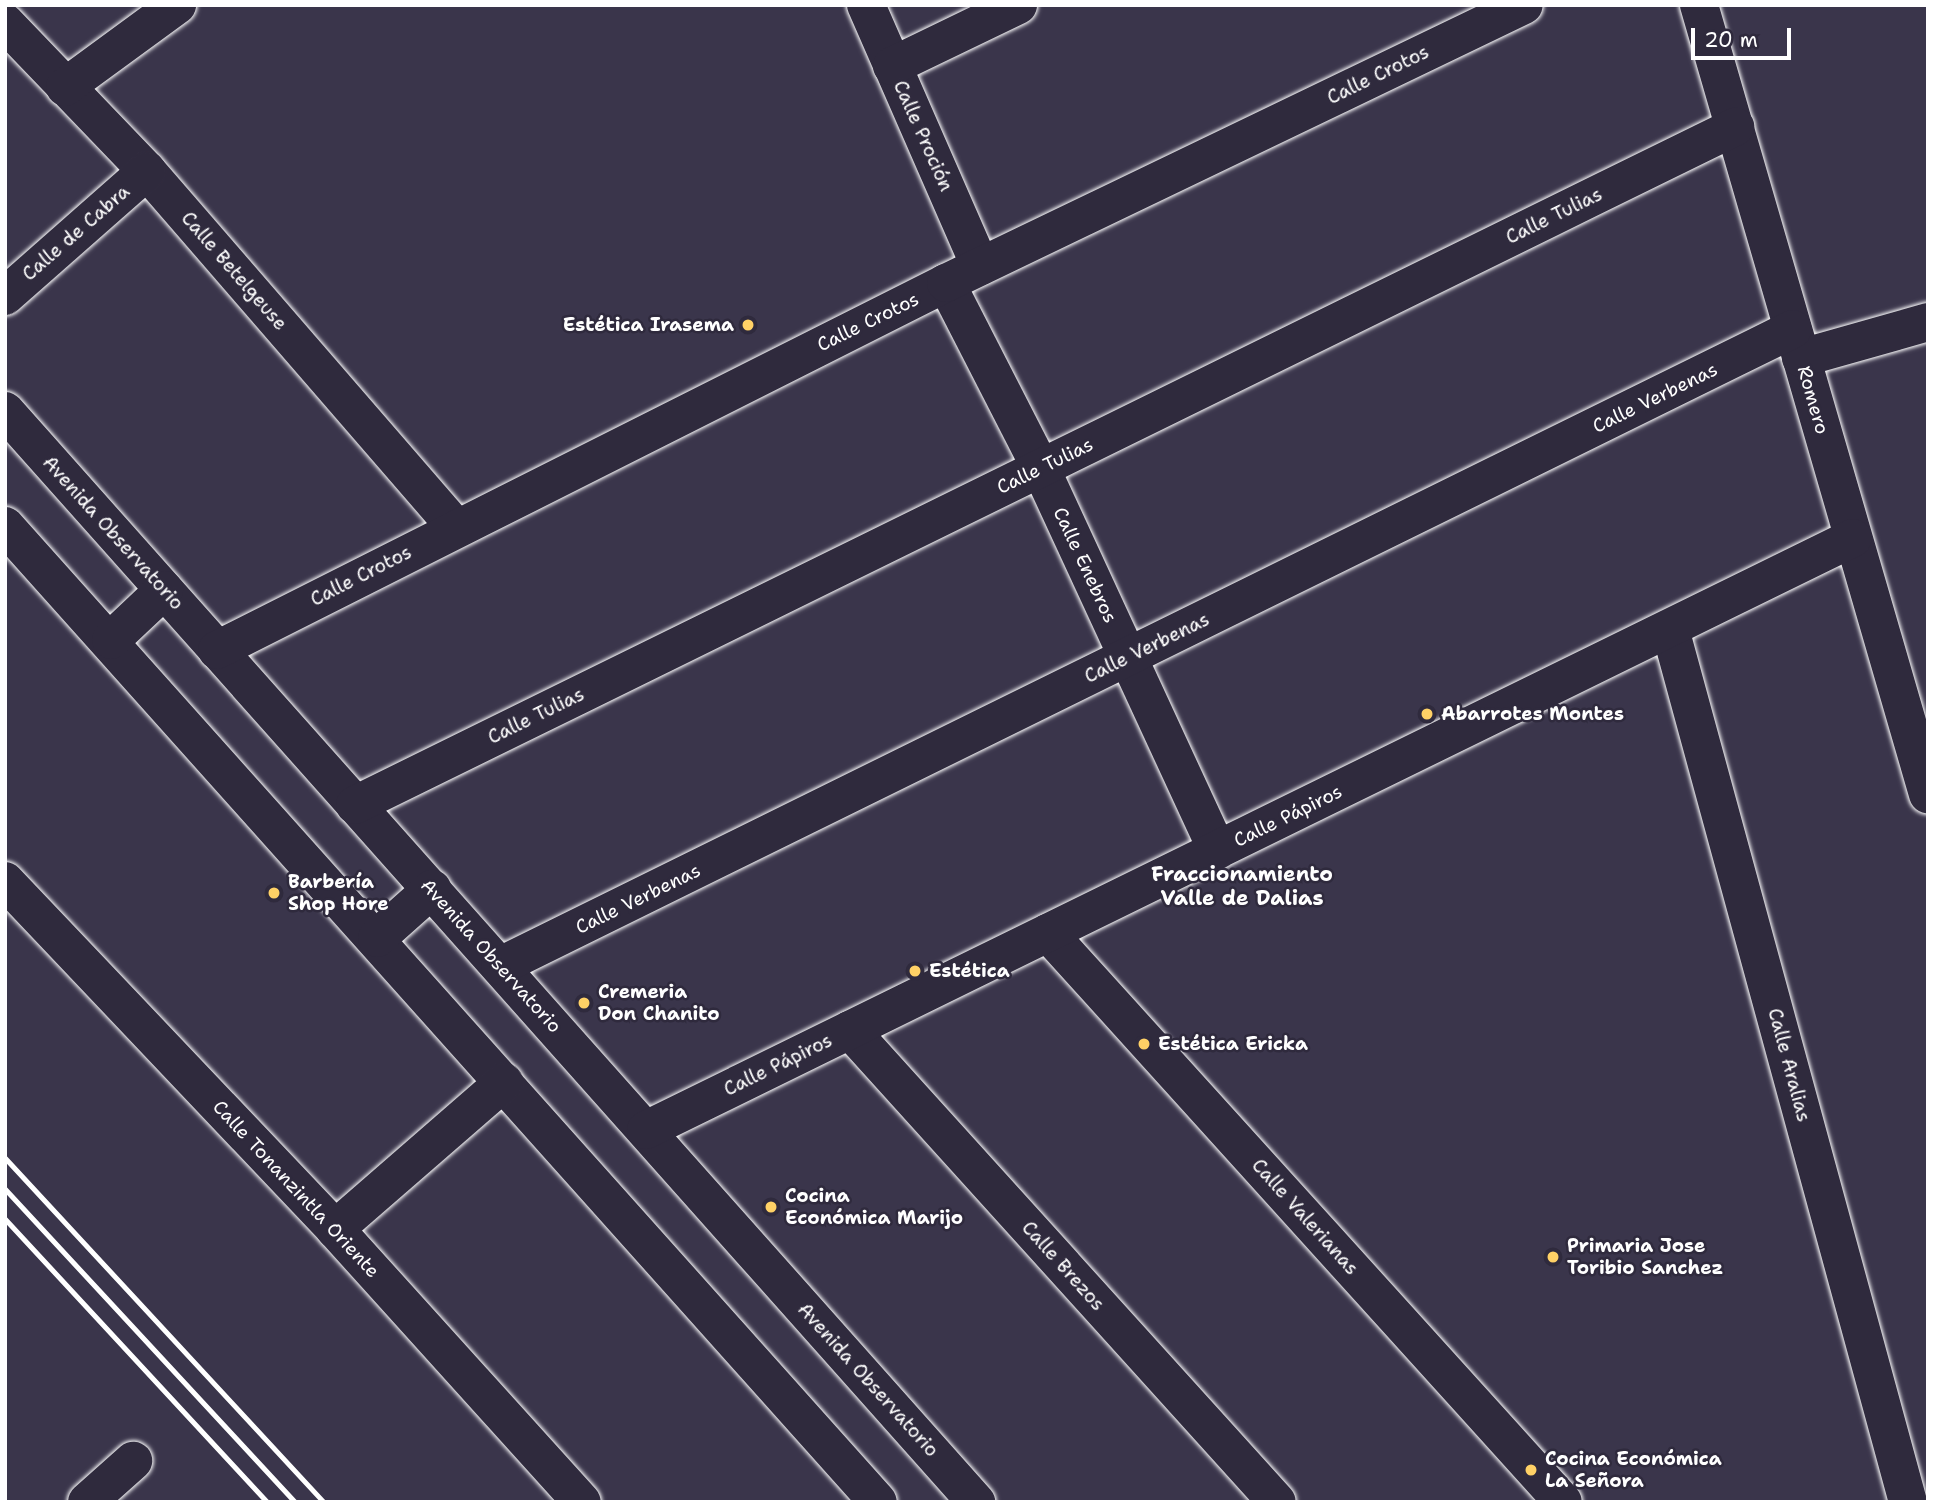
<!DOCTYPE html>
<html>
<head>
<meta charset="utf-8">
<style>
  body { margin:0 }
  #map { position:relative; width:1933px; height:1507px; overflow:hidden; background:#3a354b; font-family:"Shantell Sans",sans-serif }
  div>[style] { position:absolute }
  .roads { filter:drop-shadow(0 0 2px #fff) drop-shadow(0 0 2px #fff) }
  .minor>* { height:38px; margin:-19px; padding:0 19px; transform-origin:19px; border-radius:19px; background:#2f2a3d }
  .rail>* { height:5px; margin:-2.5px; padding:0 2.5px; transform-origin:2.5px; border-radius:2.5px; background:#fff }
  .dots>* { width:19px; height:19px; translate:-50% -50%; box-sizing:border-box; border:4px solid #2f2a3d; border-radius:50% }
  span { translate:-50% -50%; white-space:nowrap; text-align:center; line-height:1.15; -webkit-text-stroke:5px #2f2a3d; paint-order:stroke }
  .street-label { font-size:19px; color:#fff }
  .poi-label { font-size:19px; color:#fff; font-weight:700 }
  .right { translate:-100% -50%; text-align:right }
  .left { translate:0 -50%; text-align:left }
  .neighbourhood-label { font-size:21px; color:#fff; font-weight:700 }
  .frame { position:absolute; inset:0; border:7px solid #fff; pointer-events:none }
  .scale { position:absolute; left:1691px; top:28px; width:100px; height:32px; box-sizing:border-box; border:4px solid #fff; border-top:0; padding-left:9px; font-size:21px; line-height:24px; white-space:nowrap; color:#fff; -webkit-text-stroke:5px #2f2a3d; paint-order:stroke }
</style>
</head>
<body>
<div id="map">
  <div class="roads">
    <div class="minor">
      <div style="left:866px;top:5px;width:285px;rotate:66.4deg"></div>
      <div style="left:1699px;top:5px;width:822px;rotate:73.82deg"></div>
      <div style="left:5px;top:23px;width:205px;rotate:46.2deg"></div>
      <div style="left:147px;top:171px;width:471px;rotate:49.1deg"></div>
      <div style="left:892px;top:66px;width:140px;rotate:-25.8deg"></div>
      <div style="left:65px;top:87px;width:139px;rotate:-36.2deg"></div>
      <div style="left:946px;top:283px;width:209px;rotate:62.9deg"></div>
      <div style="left:1041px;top:469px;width:420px;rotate:65.2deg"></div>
      <div style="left:5px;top:296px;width:189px;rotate:-41.4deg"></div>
      <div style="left:1801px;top:358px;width:132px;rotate:-15.8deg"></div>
      <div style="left:5px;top:411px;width:1461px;rotate:48.33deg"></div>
      <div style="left:5px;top:526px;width:1309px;rotate:48.19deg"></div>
      <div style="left:1670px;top:629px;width:905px;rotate:74.75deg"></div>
      <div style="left:111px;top:640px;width:73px;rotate:-43.3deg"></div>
      <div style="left:217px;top:650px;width:816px;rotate:-26.72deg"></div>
      <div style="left:946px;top:283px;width:641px;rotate:-25.69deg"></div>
      <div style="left:355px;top:805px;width:1538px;rotate:-26.17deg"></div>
      <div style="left:5px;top:881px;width:480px;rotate:46.5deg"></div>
      <div style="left:335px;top:1229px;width:368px;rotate:47.9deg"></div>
      <div style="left:1048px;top:933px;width:767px;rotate:47.85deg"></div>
      <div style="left:377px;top:938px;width:74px;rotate:-41.7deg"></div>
      <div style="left:500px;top:966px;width:1441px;rotate:-26.23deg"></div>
      <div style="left:850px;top:1030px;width:636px;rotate:47.87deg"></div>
      <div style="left:646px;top:1130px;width:1344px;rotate:-26.13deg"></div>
      <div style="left:335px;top:1229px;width:224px;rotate:-41deg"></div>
      <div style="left:87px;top:1502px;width:62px;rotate:-41.7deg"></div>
    </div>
  </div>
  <div class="rail">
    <div style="left:5px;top:1158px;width:469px;rotate:47.2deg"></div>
    <div style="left:5px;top:1189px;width:427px;rotate:47.2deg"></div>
    <div style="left:5px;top:1219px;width:386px;rotate:47.2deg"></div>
  </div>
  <div class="dots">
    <div style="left:748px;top:325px;background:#ffd166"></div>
    <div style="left:1427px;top:714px;background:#ffd166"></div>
    <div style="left:274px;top:893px;background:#ffd166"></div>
    <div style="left:915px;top:971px;background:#ffd166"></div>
    <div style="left:584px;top:1003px;background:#ffd166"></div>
    <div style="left:1144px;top:1044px;background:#ffd166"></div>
    <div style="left:771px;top:1207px;background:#ffd166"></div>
    <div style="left:1553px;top:1257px;background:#ffd166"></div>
    <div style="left:1531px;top:1470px;background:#ffd166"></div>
  </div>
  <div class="street-label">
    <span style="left:1378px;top:75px;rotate:-26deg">Calle Crotos</span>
    <span style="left:923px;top:136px;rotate:66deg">Calle Proción</span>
    <span style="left:1554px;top:216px;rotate:-26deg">Calle Tulias</span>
    <span style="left:76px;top:233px;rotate:-41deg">Calle de Cabra</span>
    <span style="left:234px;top:271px;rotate:49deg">Calle Betelgeuse</span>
    <span style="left:868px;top:322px;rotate:-26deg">Calle Crotos</span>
    <span style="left:1655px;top:398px;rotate:-26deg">Calle Verbenas</span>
    <span style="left:1813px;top:400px;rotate:74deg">Romero</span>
    <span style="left:1045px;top:466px;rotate:-26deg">Calle Tulias</span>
    <span style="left:113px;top:533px;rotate:48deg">Avenida Observatorio</span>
    <span style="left:1085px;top:565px;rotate:65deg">Calle Enebros</span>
    <span style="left:361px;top:576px;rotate:-27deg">Calle Crotos</span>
    <span style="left:1147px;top:648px;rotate:-26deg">Calle Verbenas</span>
    <span style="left:536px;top:716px;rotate:-26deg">Calle Tulias</span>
    <span style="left:1288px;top:816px;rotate:-26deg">Calle Pápiros</span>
    <span style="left:638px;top:899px;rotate:-26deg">Calle Verbenas</span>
    <span style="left:491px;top:956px;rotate:48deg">Avenida Observatorio</span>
    <span style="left:778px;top:1065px;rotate:-26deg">Calle Pápiros</span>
    <span style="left:1789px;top:1065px;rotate:75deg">Calle Aralias</span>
    <span style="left:296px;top:1189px;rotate:47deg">Calle Tonanzintla Oriente</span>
    <span style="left:1305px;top:1217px;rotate:48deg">Calle Valerianas</span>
    <span style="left:1063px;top:1266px;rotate:48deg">Calle Brezos</span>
    <span style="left:868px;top:1380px;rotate:48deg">Avenida Observatorio</span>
  </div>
  <div class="poi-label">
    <span class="right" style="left:734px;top:325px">Estética Irasema</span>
    <span class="left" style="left:1441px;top:714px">Abarrotes Montes</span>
    <span class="left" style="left:288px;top:893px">Barbería<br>Shop Hore</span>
    <span class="left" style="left:929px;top:971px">Estética</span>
    <span class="left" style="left:598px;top:1003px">Cremeria<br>Don Chanito</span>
    <span class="left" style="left:1158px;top:1044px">Estética Ericka</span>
    <span class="left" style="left:785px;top:1207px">Cocina<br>Económica Marijo</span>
    <span class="left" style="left:1567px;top:1257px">Primaria Jose<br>Toribio Sanchez</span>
    <span class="left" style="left:1545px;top:1470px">Cocina Económica<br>La Señora</span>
  </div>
  <div class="neighbourhood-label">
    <span style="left:1242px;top:886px">Fraccionamiento<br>Valle de Dalias</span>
  </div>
  <div class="frame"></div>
  <div class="scale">20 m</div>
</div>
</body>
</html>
